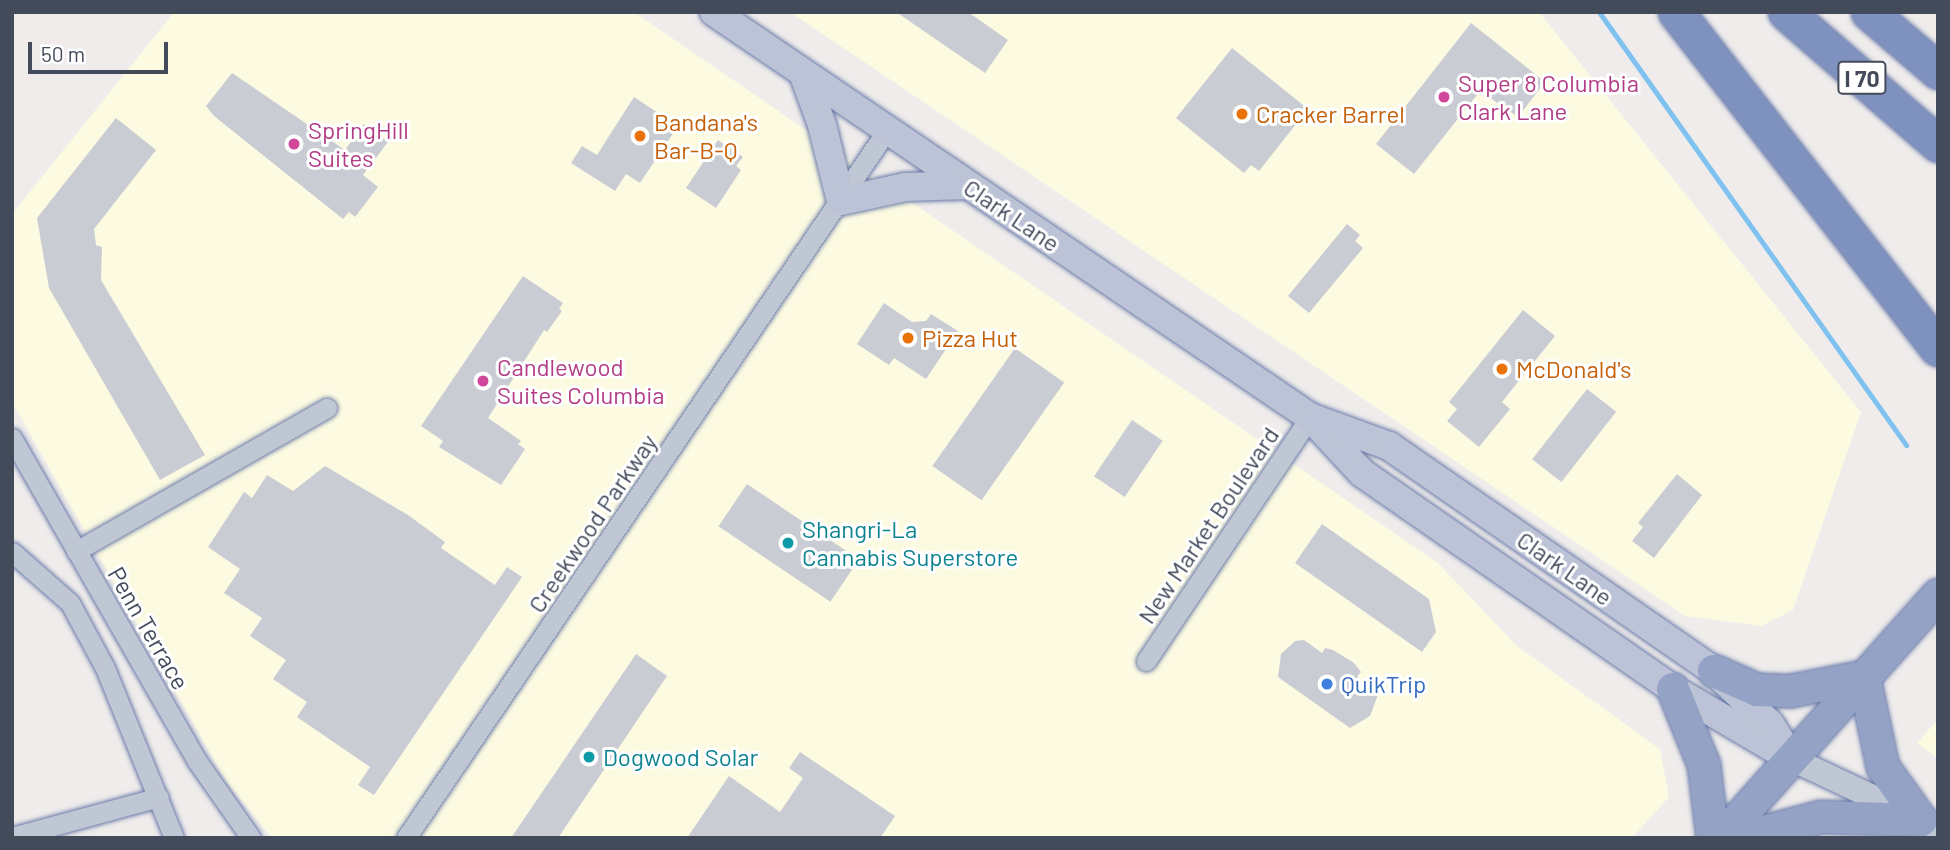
<!DOCTYPE html>
<html>
<head>
<meta charset="utf-8">
<style>
  body { margin:0 }
  #map { position:relative; width:1950px; height:850px; overflow:hidden; background:#efeceb; font-family:Barlow,sans-serif }
  div>[style] { position:absolute }
  .commercial>* { inset:0; background:#fcfae1 }
  .stream>* { height:5px; margin:-2.5px; padding:0 2.5px; transform-origin:2.5px; border-radius:2.5px; background:#7fc2f0 }
  .building>* { inset:0; background:#caccd4; transform-origin:0 0 }
  .roads { filter:drop-shadow(0 0 2px #6b7caa) drop-shadow(0 0 2px #6b7caa) }
  .minor>* { height:19px; margin:-9.5px; padding:0 9.5px; transform-origin:9.5px; border-radius:9.5px; background:#c0c7d4 }
  .tertiary>* { height:24px; margin:-12px; padding:0 12px; transform-origin:12px; border-radius:12px; background:#c0c7d4 }
  .secondary>* { height:28px; margin:-14px; padding:0 14px; transform-origin:14px; border-radius:14px; background:#bcc3d6 }
  .trunk>* { height:32px; margin:-16px; padding:0 16px; transform-origin:16px; border-radius:16px; background:#94a2c6 }
  .motorway>* { height:35px; margin:-17.5px; padding:0 17.5px; transform-origin:17.5px; border-radius:17.5px; background:#7f91be }
  .dots>* { width:19px; height:19px; translate:-50% -50%; box-sizing:border-box; border:4px solid #fff; border-radius:50% }
  span { translate:-50% -50%; white-space:nowrap; text-align:center; line-height:1.15; -webkit-text-stroke:6px #fff; paint-order:stroke }
  .shield-label span { padding:2px 5px; background:#fff; border:2px solid; border-radius:5px; -webkit-text-stroke-width:0 }
  .shield-label { font-size:23px; color:#434a5a; font-weight:700 }
  .hotel-label { font-size:24px; color:#b23c85 }
  .left { translate:0 -50%; text-align:left }
  .food-label { font-size:24px; color:#c56008 }
  .street-label { font-size:24px; color:#434a5a }
  .culture-label { font-size:24px; color:#0d838f }
  .shop-label { font-size:24px; color:#366cbe }
  .frame { position:absolute; inset:0; border:14px solid #434a5a; pointer-events:none }
  .scale { position:absolute; left:28px; top:42px; width:140px; height:32px; box-sizing:border-box; border:4px solid #434a5a; border-top:0; padding-left:9px; font-size:21px; line-height:24px; white-space:nowrap; color:#434a5a; -webkit-text-stroke:5px #fff; paint-order:stroke }
</style>
</head>
<body>
<div id="map">
  <div class="commercial">
    <div style="clip-path:polygon(174px 12px,634px 12px,1438px 563px,1517px 646px,1660px 749px,1669px 797px,1632px 838px,272px 838px,226px 781px,12px 402px,12px 214px)"></div>
    <div style="clip-path:polygon(790px 12px,1539px 12px,1861px 412px,1793px 610px,1761px 626px,1685px 616px)"></div>
    <div style="clip-path:polygon(1938px 719px,1938px 759px,1917px 743px)"></div>
  </div>
  <div class="stream">
    <div style="left:1599px;top:12px;width:531px;rotate:54.66deg"></div>
  </div>
  <div class="building">
    <div style="clip-path:polygon(896px 12px,968px 12px,1008px 40px,985px 73px)"></div>
    <div style="clip-path:polygon(1471px 23px,1545px 82px,1518px 117px,1480px 91px,1414px 174px,1376px 144px)"></div>
    <div style="clip-path:polygon(1232px 48px,1308px 109px,1259px 171px,1251px 165px,1244px 173px,1176px 118px)"></div>
    <div style="clip-path:polygon(232px 73px,345px 150px,364px 124px,388px 142px,363px 175px,378px 187px,355px 217px,349px 212px,343px 219px,214px 116px,206px 106px)"></div>
    <div style="clip-path:polygon(634px 97px,678px 126px,640px 183px,626px 174px,615px 191px,571px 163px,582px 146px,597px 155px)"></div>
    <div style="clip-path:polygon(116px 118px,156px 150px,94px 229px,96px 245px,102px 247px,101px 280px,205px 455px,160px 480px,49px 288px,37px 218px)"></div>
    <div style="clip-path:polygon(718px 140px,743px 157px,736px 166px,741px 170px,716px 208px,686px 188px)"></div>
    <div style="clip-path:polygon(1347px 224px,1360px 235px,1355px 241px,1363px 248px,1309px 313px,1288px 296px)"></div>
    <div style="clip-path:polygon(523px 276px,563px 303px,559px 309px,562px 311px,547px 332px,544px 330px,488px 418px,521px 441px,518px 444px,525px 449px,501px 485px,439px 447px,443px 441px,421px 426px)"></div>
    <div style="clip-path:polygon(884px 303px,912px 322px,926px 321px,931px 314px,958px 331px,926px 379px,894px 358px,889px 365px,857px 344px)"></div>
    <div style="clip-path:polygon(1523px 310px,1555px 336px,1502px 402px,1510px 409px,1479px 447px,1447px 421px,1457px 409px,1449px 402px)"></div>
    <div style="left:1015px;top:348px;width:60px;height:144px;rotate:35deg"></div>
    <div style="left:1587px;top:389px;width:37px;height:89px;rotate:38deg"></div>
    <div style="left:1132px;top:420px;width:37px;height:68px;rotate:34deg"></div>
    <div style="clip-path:polygon(325px 466px,408px 515px,445px 542px,441px 548px,495px 585px,507px 567px,522px 577px,374px 795px,358px 785px,370px 767px,297px 717px,307px 702px,273px 679px,286px 660px,250px 636px,262px 618px,224px 593px,240px 569px,208px 547px,244px 492px,252px 498px,267px 475px,293px 491px)"></div>
    <div style="clip-path:polygon(1677px 474px,1702px 495px,1654px 558px,1632px 541px,1643px 527px,1638px 523px)"></div>
    <div style="left:747px;top:484px;width:135px;height:51px;rotate:34deg"></div>
    <div style="clip-path:polygon(1322px 524px,1429px 599px,1436px 632px,1422px 652px,1295px 563px)"></div>
    <div style="clip-path:polygon(1304px 640px,1322px 653px,1325px 648px,1333px 650px,1354px 663px,1361px 672px,1357px 677px,1379px 692px,1370px 716px,1350px 728px,1278px 677px,1281px 654px,1295px 641px)"></div>
    <div style="clip-path:polygon(636px 654px,667px 676px,558px 838px,511px 838px)"></div>
    <div style="clip-path:polygon(800px 752px,895px 816px,880px 838px,687px 838px,729px 776px,780px 812px,803px 778px,789px 768px)"></div>
  </div>
  <div class="roads">
    <div class="minor">
      <div style="left:12px;top:438px;width:372px;rotate:60.2deg"></div>
      <div style="left:197px;top:761px;width:94px;rotate:55deg"></div>
      <div style="left:76px;top:551px;width:289px;rotate:-29.7deg"></div>
      <div style="left:12px;top:552px;width:77px;rotate:41.3deg"></div>
      <div style="left:70px;top:603px;width:74px;rotate:61.7deg"></div>
      <div style="left:105px;top:668px;width:183px;rotate:67.9deg"></div>
      <div style="left:1146px;top:661px;width:294px;rotate:-56.1deg"></div>
      <div style="left:12px;top:837px;width:152px;rotate:-15.2deg"></div>
      <div style="left:406px;top:838px;width:856px;rotate:-55.81deg"></div>
    </div>
    <div class="tertiary">
      <div style="left:1792px;top:759px;width:161px;rotate:25.3deg"></div>
    </div>
    <div class="secondary">
      <div style="left:714px;top:12px;width:721px;rotate:34.2deg"></div>
      <div style="left:1310px;top:417px;width:76px;rotate:47.1deg"></div>
      <div style="left:1362px;top:473px;width:379px;rotate:34.8deg"></div>
      <div style="left:1673px;top:689px;width:138px;rotate:30.5deg"></div>
      <div style="left:803px;top:73px;width:55px;rotate:69.9deg"></div>
      <div style="left:822px;top:125px;width:78px;rotate:76deg"></div>
      <div style="left:841px;top:201px;width:66px;rotate:-12.2deg"></div>
      <div style="left:906px;top:187px;width:62px;rotate:-1.8deg"></div>
      <div style="left:1315px;top:419px;width:79px;rotate:20deg"></div>
      <div style="left:1389px;top:446px;width:395px;rotate:34.7deg"></div>
      <div style="left:1714px;top:671px;width:77px;rotate:43.4deg"></div>
      <div style="left:1770px;top:724px;width:41px;rotate:57.8deg"></div>
    </div>
    <div class="trunk">
      <div style="left:1714px;top:671px;width:47px;rotate:23.8deg"></div>
      <div style="left:1757px;top:690px;width:34px;rotate:2deg"></div>
      <div style="left:1791px;top:691px;width:74px;rotate:-10.9deg"></div>
      <div style="left:1864px;top:677px;width:92px;rotate:78.1deg"></div>
      <div style="left:1883px;top:767px;width:65px;rotate:54.4deg"></div>
      <div style="left:1673px;top:689px;width:82px;rotate:67.8deg"></div>
      <div style="left:1704px;top:765px;width:74px;rotate:83deg"></div>
      <div style="left:1721px;top:838px;width:326px;rotate:-48.2deg"></div>
      <div style="left:1741px;top:838px;width:83px;rotate:-14.7deg"></div>
      <div style="left:1821px;top:817px;width:100px;rotate:1.7deg"></div>
    </div>
    <div class="motorway">
      <div style="left:1676px;top:12px;width:426px;rotate:52.1deg"></div>
      <div style="left:1786px;top:12px;width:201px;rotate:41deg"></div>
      <div style="left:1869px;top:12px;width:91px;rotate:40.5deg"></div>
    </div>
  </div>
  <div class="dots">
    <div style="left:1444px;top:97px;background:#d1479c"></div>
    <div style="left:1242px;top:114px;background:#e8710a"></div>
    <div style="left:640px;top:136px;background:#e8710a"></div>
    <div style="left:294px;top:144px;background:#d1479c"></div>
    <div style="left:908px;top:338px;background:#e8710a"></div>
    <div style="left:1502px;top:369px;background:#e8710a"></div>
    <div style="left:483px;top:381px;background:#d1479c"></div>
    <div style="left:788px;top:543px;background:#0f9aa8"></div>
    <div style="left:1327px;top:684px;background:#3f7fe0"></div>
    <div style="left:589px;top:757px;background:#0f9aa8"></div>
  </div>
  <div class="shield-label">
    <span style="left:1862px;top:78px">I 70</span>
  </div>
  <div class="hotel-label">
    <span class="left" style="left:1458px;top:97px">Super 8 Columbia<br>Clark Lane</span>
    <span class="left" style="left:308px;top:144px">SpringHill<br>Suites</span>
    <span class="left" style="left:497px;top:381px">Candlewood<br>Suites Columbia</span>
  </div>
  <div class="food-label">
    <span class="left" style="left:1256px;top:114px">Cracker Barrel</span>
    <span class="left" style="left:654px;top:136px">Bandana's<br>Bar-B-Q</span>
    <span class="left" style="left:922px;top:338px">Pizza Hut</span>
    <span class="left" style="left:1516px;top:369px">McDonald's</span>
  </div>
  <div class="street-label">
    <span style="left:1012px;top:215px;rotate:34deg">Clark Lane</span>
    <span style="left:592px;top:523px;rotate:-56deg">Creekwood Parkway</span>
    <span style="left:1208px;top:525px;rotate:-56deg">New Market Boulevard</span>
    <span style="left:1565px;top:568px;rotate:35deg">Clark Lane</span>
    <span style="left:149px;top:628px;rotate:60deg">Penn Terrace</span>
  </div>
  <div class="culture-label">
    <span class="left" style="left:802px;top:543px">Shangri-La<br>Cannabis Superstore</span>
    <span class="left" style="left:603px;top:757px">Dogwood Solar</span>
  </div>
  <div class="shop-label">
    <span class="left" style="left:1341px;top:684px">QuikTrip</span>
  </div>
  <div class="frame"></div>
  <div class="scale">50 m</div>
</div>
</body>
</html>
